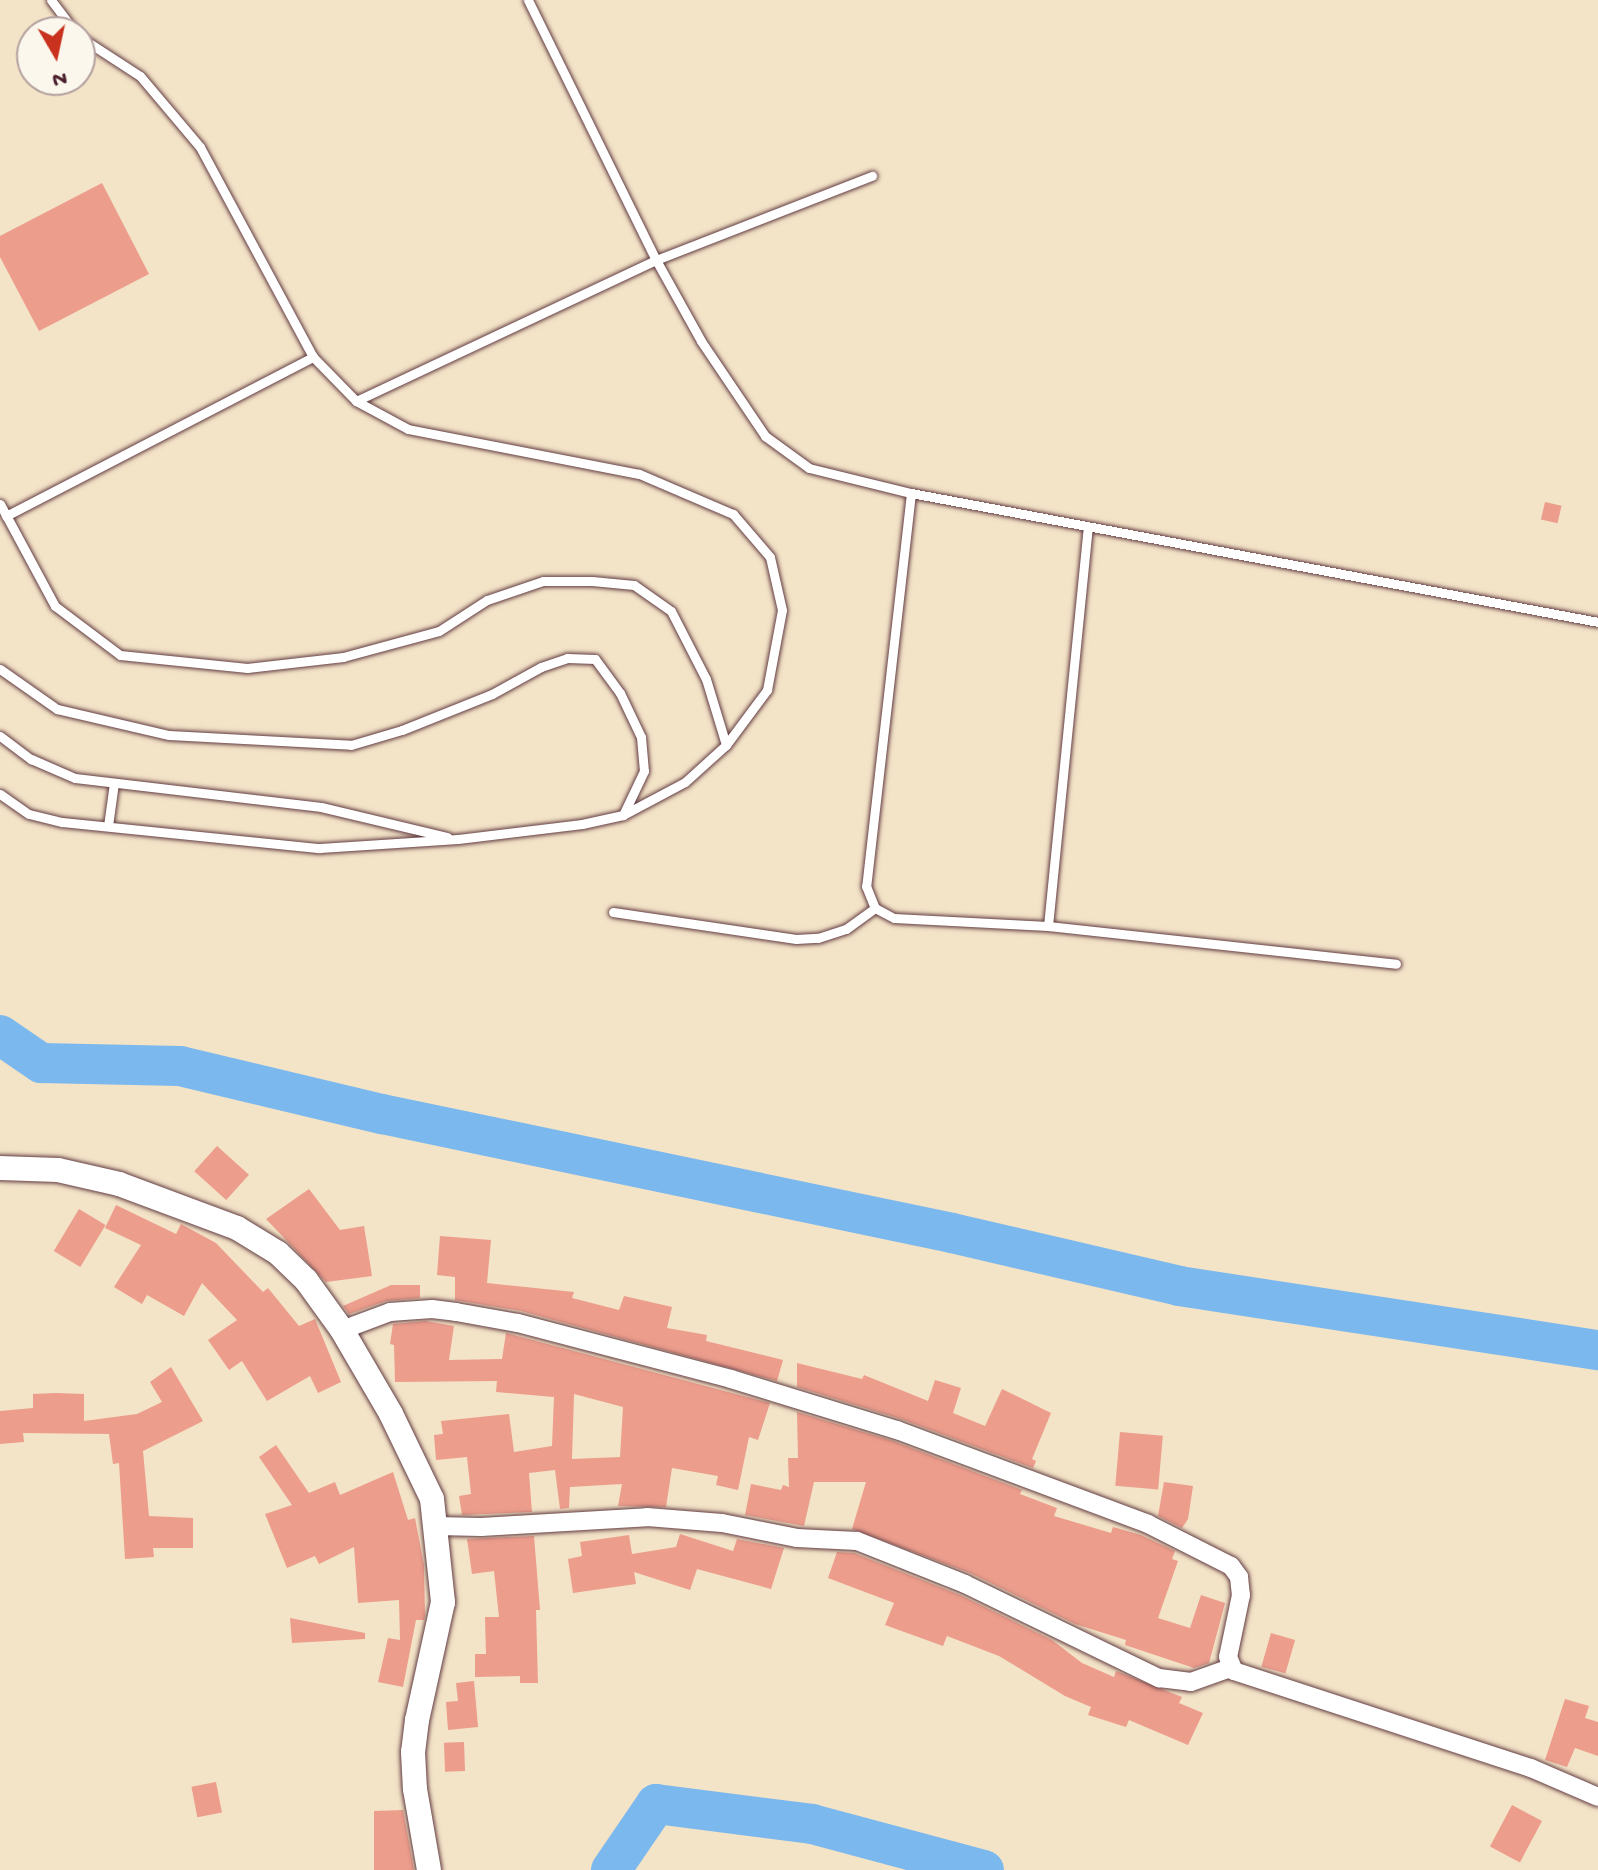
<!DOCTYPE html>
<html>
<head>
<meta charset="utf-8">
<style>
  body { margin:0 }
  #map { position:relative; width:1598px; height:1870px; overflow:hidden; background:#f3e3c7; font-family:"Gochi Hand",sans-serif }
  div>[style] { position:absolute }
  .river>* { height:40px; margin:-20px; padding:0 20px; transform-origin:20px; border-radius:20px; background:#7bb8ee }
  .building>* { inset:0; background:#ec9d8c; transform-origin:0 0 }
  .roads { filter:drop-shadow(0 0 2px #633c42) drop-shadow(0 0 2px #633c42) }
  .service>* { height:9px; margin:-4.5px; padding:0 4.5px; transform-origin:4.5px; border-radius:4.5px; background:#fff }
  .minor>* { height:18px; margin:-9px; padding:0 9px; transform-origin:9px; border-radius:9px; background:#fff }
  .secondary>* { height:24px; margin:-12px; padding:0 12px; transform-origin:12px; border-radius:12px; background:#fff }
  span { translate:-50% -50%; white-space:nowrap; text-align:center; line-height:1.15; -webkit-text-stroke:8px #fbf7ec; paint-order:stroke }
  .north { position:absolute; left:16px; top:16px; width:80px; height:80px; box-sizing:border-box; background:#fbf7ec; border:2px solid #b4a19f; border-radius:50%; rotate:171deg; font-size:22px; font-weight:700; line-height:32px; text-align:center; color:#4a1f2b }
  .north::after { content:''; display:block; margin:auto; width:28px; height:36px; background:#c8321e; clip-path:polygon(50% 0,100% 100%,50% 72%,0 100%) }
</style>
</head>
<body>
<div id="map">
  <div class="river">
    <div style="left:0;top:1035px;width:50px;rotate:34.3deg"></div>
    <div style="left:41px;top:1063px;width:139px;rotate:1.2deg"></div>
    <div style="left:180px;top:1066px;width:208px;rotate:13.4deg"></div>
    <div style="left:382px;top:1114px;width:582px;rotate:11.79deg"></div>
    <div style="left:952px;top:1233px;width:233px;rotate:13.1deg"></div>
    <div style="left:1179px;top:1286px;width:424px;rotate:8.7deg"></div>
    <div style="left:611px;top:1870px;width:80px;rotate:-55.7deg"></div>
    <div style="left:656px;top:1804px;width:157px;rotate:7.3deg"></div>
    <div style="left:812px;top:1824px;width:178px;rotate:15deg"></div>
  </div>
  <div class="building">
    <div style="clip-path:polygon(102px 183px,149px 274px,39px 331px,0 257px,0 236px)"></div>
    <div style="left:1545px;top:502px;width:17px;height:18px;rotate:13deg"></div>
    <div style="left:217px;top:1146px;width:43px;height:34px;rotate:42deg"></div>
    <div style="clip-path:polygon(309px 1189px,340px 1230px,364px 1226px,372px 1276px,326px 1282px,266px 1219px)"></div>
    <div style="clip-path:polygon(116px 1205px,176px 1234px,181px 1224px,216px 1243px,263px 1292px,268px 1288px,299px 1326px,315px 1319px,341px 1382px,318px 1393px,310px 1376px,267px 1401px,242px 1361px,229px 1370px,208px 1340px,237px 1320px,202px 1283px,184px 1316px,147px 1295px,142px 1304px,114px 1287px,141px 1245px,105px 1228px)"></div>
    <div style="left:79px;top:1209px;width:31px;height:49px;rotate:31deg"></div>
    <div style="clip-path:polygon(440px 1236px,491px 1240px,487px 1283px,574px 1292px,572px 1298px,619px 1310px,624px 1296px,672px 1307px,667px 1328px,707px 1335px,706px 1341px,783px 1360px,777px 1381px,521px 1311px,455px 1300px,455px 1277px,437px 1275px)"></div>
    <div style="clip-path:polygon(391px 1285px,420px 1285px,420px 1298px,386px 1301px,349px 1314px,343px 1306px)"></div>
    <div style="clip-path:polygon(evenodd,426px 1321px,454px 1326px,449px 1360px,502px 1359px,506px 1333px,770px 1403px,758px 1440px,749px 1437px,738px 1490px,716px 1485px,718px 1476px,672px 1468px,666px 1507px,618px 1506px,622px 1484px,570px 1487px,569px 1508px,560px 1509px,555px 1470px,529px 1473px,532px 1512px,462px 1515px,459px 1496px,471px 1494px,467px 1457px,436px 1460px,434px 1435px,443px 1434px,441px 1421px,509px 1414px,514px 1452px,552px 1446px,554px 1397px,496px 1392px,497px 1381px,395px 1382px,394px 1345px,390px 1344px,393px 1324px,426px 1321px,574px 1394px,623px 1407px,620px 1457px,572px 1459px,574px 1394px)"></div>
    <div style="clip-path:polygon(797px 1363px,862px 1379px,864px 1375px,928px 1401px,935px 1380px,961px 1388px,953px 1413px,985px 1426px,1002px 1389px,1051px 1413px,1032px 1459px,1036px 1461px,1033px 1468px,901px 1419px,797px 1387px)"></div>
    <div style="clip-path:polygon(171px 1367px,203px 1421px,143px 1451px,149px 1516px,193px 1518px,193px 1548px,153px 1548px,154px 1557px,125px 1559px,119px 1463px,113px 1464px,109px 1434px,23px 1433px,24px 1442px,0 1444px,0 1411px,33px 1408px,33px 1394px,56px 1393px,84px 1394px,84px 1421px,137px 1414px,162px 1402px,150px 1382px)"></div>
    <div style="clip-path:polygon(797px 1412px,893px 1441px,1022px 1490px,1020px 1494px,1057px 1508px,1054px 1516px,1111px 1533px,1113px 1527px,1141px 1535px,1175px 1551px,1172px 1559px,1178px 1561px,1158px 1618px,1190px 1628px,1201px 1595px,1225px 1603px,1209px 1663px,1194px 1668px,1125px 1645px,1126px 1640px,1075px 1624px,970px 1573px,852px 1529px,866px 1482px,814px 1482px,804px 1526px,745px 1515px,751px 1484px,781px 1490px,783px 1485px,789px 1487px,788px 1458px,798px 1458px)"></div>
    <div style="left:1120px;top:1432px;width:43px;height:54px;rotate:5deg"></div>
    <div style="clip-path:polygon(276px 1445px,309px 1493px,335px 1482px,340px 1495px,393px 1472px,408px 1520px,415px 1518px,424px 1565px,425px 1616px,424px 1620px,416px 1620px,403px 1687px,378px 1682px,388px 1638px,400px 1640px,399px 1600px,358px 1603px,354px 1547px,319px 1564px,315px 1556px,287px 1568px,265px 1514px,292px 1505px,259px 1457px)"></div>
    <div style="clip-path:polygon(1164px 1482px,1193px 1486px,1188px 1519px,1182px 1528px,1158px 1516px)"></div>
    <div style="clip-path:polygon(680px 1534px,733px 1551px,737px 1539px,784px 1548px,771px 1589px,697px 1569px,690px 1590px,634px 1572px,636px 1584px,573px 1593px,568px 1559px,582px 1556px,580px 1542px,629px 1535px,632px 1554px,676px 1547px)"></div>
    <div style="clip-path:polygon(534px 1536px,540px 1610px,536px 1610px,538px 1683px,520px 1683px,520px 1676px,475px 1677px,475px 1654px,486px 1654px,485px 1617px,499px 1617px,494px 1571px,472px 1574px,467px 1539px)"></div>
    <div style="clip-path:polygon(837px 1552px,854px 1553px,960px 1595px,1052px 1640px,1082px 1663px,1114px 1677px,1116px 1671px,1182px 1697px,1179px 1703px,1203px 1713px,1188px 1745px,1129px 1720px,1126px 1727px,1088px 1715px,1091px 1707px,1065px 1696px,999px 1656px,947px 1636px,943px 1646px,885px 1625px,894px 1603px,828px 1578px)"></div>
    <div style="clip-path:polygon(290px 1618px,365px 1633px,365px 1639px,292px 1643px)"></div>
    <div style="left:1271px;top:1633px;width:25px;height:35px;rotate:16deg"></div>
    <div style="clip-path:polygon(474px 1681px,478px 1727px,448px 1730px,446px 1702px,458px 1701px,456px 1683px)"></div>
    <div style="clip-path:polygon(1565px 1699px,1589px 1706px,1585px 1718px,1598px 1722px,1598px 1756px,1575px 1748px,1567px 1767px,1545px 1760px)"></div>
    <div style="left:464px;top:1742px;width:29px;height:20px;rotate:88deg"></div>
    <div style="left:216px;top:1782px;width:31px;height:25px;rotate:79deg"></div>
    <div style="left:1512px;top:1805px;width:34px;height:47px;rotate:28deg"></div>
    <div style="clip-path:polygon(403px 1810px,414px 1870px,374px 1870px,374px 1811px)"></div>
  </div>
  <div class="roads">
    <div class="service">
      <div style="left:51px;top:0;width:40px;rotate:53deg"></div>
      <div style="left:528px;top:0;width:290px;rotate:63.8deg"></div>
      <div style="left:656px;top:260px;width:93px;rotate:60.9deg"></div>
      <div style="left:701px;top:341px;width:115px;rotate:56deg"></div>
      <div style="left:765px;top:436px;width:54px;rotate:36deg"></div>
      <div style="left:809px;top:468px;width:105px;rotate:13.8deg"></div>
      <div style="left:911px;top:493px;width:699px;rotate:10.63deg"></div>
      <div style="left:356px;top:401px;width:331px;rotate:-25.2deg"></div>
      <div style="left:656px;top:260px;width:232px;rotate:-21.3deg"></div>
      <div style="left:911px;top:493px;width:396px;rotate:96.5deg"></div>
      <div style="left:866px;top:886px;width:24px;rotate:68deg"></div>
      <div style="left:875px;top:908px;width:21px;rotate:28deg"></div>
      <div style="left:894px;top:918px;width:154px;rotate:3deg"></div>
      <div style="left:1048px;top:926px;width:350px;rotate:6.2deg"></div>
      <div style="left:0;top:504px;width:116px;rotate:61.7deg"></div>
      <div style="left:55px;top:606px;width:81px;rotate:37deg"></div>
      <div style="left:120px;top:655px;width:128px;rotate:5.8deg"></div>
      <div style="left:247px;top:668px;width:97px;rotate:-6.5deg"></div>
      <div style="left:343px;top:657px;width:99px;rotate:-15.2deg"></div>
      <div style="left:439px;top:631px;width:57px;rotate:-32.9deg"></div>
      <div style="left:487px;top:600px;width:59px;rotate:-18.7deg"></div>
      <div style="left:543px;top:581px;width:49px"></div>
      <div style="left:592px;top:581px;width:42px;rotate:5.4deg"></div>
      <div style="left:634px;top:585px;width:45px;rotate:35.1deg"></div>
      <div style="left:671px;top:611px;width:76px;rotate:62.8deg"></div>
      <div style="left:706px;top:679px;width:69px;rotate:73.1deg"></div>
      <div style="left:6px;top:516px;width:346px;rotate:-27.4deg"></div>
      <div style="left:0;top:669px;width:70px;rotate:35.1deg"></div>
      <div style="left:57px;top:709px;width:115px;rotate:13.1deg"></div>
      <div style="left:169px;top:735px;width:182px;rotate:3.1deg"></div>
      <div style="left:351px;top:745px;width:53px;rotate:-16.4deg"></div>
      <div style="left:402px;top:730px;width:97px;rotate:-21.8deg"></div>
      <div style="left:492px;top:694px;width:56px;rotate:-28.9deg"></div>
      <div style="left:541px;top:667px;width:28px;rotate:-19deg"></div>
      <div style="left:567px;top:658px;width:28px;rotate:2deg"></div>
      <div style="left:595px;top:659px;width:42px;rotate:53.7deg"></div>
      <div style="left:620px;top:693px;width:49px;rotate:64.5deg"></div>
      <div style="left:641px;top:737px;width:34px;rotate:85deg"></div>
      <div style="left:644px;top:771px;width:49px;rotate:115.5deg"></div>
      <div style="left:0;top:736px;width:39px;rotate:37deg"></div>
      <div style="left:31px;top:759px;width:48px;rotate:23.4deg"></div>
      <div style="left:75px;top:778px;width:248px;rotate:6.7deg"></div>
      <div style="left:321px;top:807px;width:130px;rotate:13.4deg"></div>
      <div style="left:0;top:794px;width:35px;rotate:35deg"></div>
      <div style="left:29px;top:814px;width:34px;rotate:14deg"></div>
      <div style="left:62px;top:822px;width:259px;rotate:5.8deg"></div>
      <div style="left:320px;top:848px;width:138px;rotate:-3.7deg"></div>
      <div style="left:458px;top:839px;width:125px;rotate:-6.9deg"></div>
      <div style="left:582px;top:824px;width:42px;rotate:-12.4deg"></div>
      <div style="left:623px;top:815px;width:70px;rotate:-28deg"></div>
      <div style="left:685px;top:782px;width:55px;rotate:-42.1deg"></div>
      <div style="left:726px;top:745px;width:69px;rotate:-53.3deg"></div>
      <div style="left:767px;top:690px;width:81px;rotate:-79.4deg"></div>
      <div style="left:782px;top:610px;width:54px;rotate:-102.8deg"></div>
      <div style="left:770px;top:557px;width:57px;rotate:-130.7deg"></div>
      <div style="left:733px;top:514px;width:102px;rotate:-156.9deg"></div>
      <div style="left:639px;top:474px;width:235px;rotate:-169deg"></div>
      <div style="left:408px;top:429px;width:59px;rotate:-151.7deg"></div>
      <div style="left:356px;top:401px;width:62px;rotate:-134.3deg"></div>
      <div style="left:313px;top:357px;width:238px;rotate:-118.3deg"></div>
      <div style="left:200px;top:147px;width:93px;rotate:-130.2deg"></div>
      <div style="left:140px;top:76px;width:72px;rotate:-147deg"></div>
      <div style="left:108px;top:826px;width:43px;rotate:-82.1deg"></div>
      <div style="left:613px;top:912px;width:185px;rotate:8.4deg"></div>
      <div style="left:796px;top:939px;width:22px;rotate:-3deg"></div>
      <div style="left:818px;top:938px;width:29px;rotate:-18deg"></div>
      <div style="left:846px;top:929px;width:36px;rotate:-36deg"></div>
      <div style="left:1048px;top:926px;width:400px;rotate:-84.3deg"></div>
    </div>
    <div class="minor">
      <div style="left:342px;top:1330px;width:51px;rotate:-20.6deg"></div>
      <div style="left:390px;top:1312px;width:42px;rotate:-4.1deg"></div>
      <div style="left:432px;top:1309px;width:24px;rotate:7deg"></div>
      <div style="left:456px;top:1312px;width:63px;rotate:10.1deg"></div>
      <div style="left:518px;top:1323px;width:220px;rotate:14.7deg"></div>
      <div style="left:731px;top:1379px;width:174px;rotate:17.1deg"></div>
      <div style="left:897px;top:1430px;width:268px;rotate:20.5deg"></div>
      <div style="left:1148px;top:1524px;width:93px;rotate:26.8deg"></div>
      <div style="left:1231px;top:1566px;width:14px;rotate:54deg"></div>
      <div style="left:1239px;top:1577px;width:18px;rotate:84deg"></div>
      <div style="left:1241px;top:1595px;width:63px;rotate:101.8deg"></div>
      <div style="left:1228px;top:1657px;width:15px;rotate:67deg"></div>
      <div style="left:1234px;top:1671px;width:312px;rotate:18.1deg"></div>
      <div style="left:1531px;top:1768px;width:73px;rotate:23.4deg"></div>
      <div style="left:436px;top:1526px;width:45px;rotate:1.3deg"></div>
      <div style="left:481px;top:1527px;width:166px;rotate:-3.4deg"></div>
      <div style="left:647px;top:1517px;width:75px;rotate:4.6deg"></div>
      <div style="left:722px;top:1523px;width:76px;rotate:11.3deg"></div>
      <div style="left:797px;top:1538px;width:60px;rotate:2.9deg"></div>
      <div style="left:857px;top:1541px;width:116px;rotate:21.7deg"></div>
      <div style="left:965px;top:1584px;width:216px;rotate:25.9deg"></div>
      <div style="left:1159px;top:1678px;width:32px;rotate:7deg"></div>
      <div style="left:1191px;top:1682px;width:41px;rotate:-19.7deg"></div>
    </div>
    <div class="secondary">
      <div style="left:0;top:1168px;width:58px;rotate:2deg"></div>
      <div style="left:58px;top:1170px;width:63px;rotate:12.9deg"></div>
      <div style="left:119px;top:1184px;width:126px;rotate:20.4deg"></div>
      <div style="left:237px;top:1228px;width:48px;rotate:31.4deg"></div>
      <div style="left:278px;top:1253px;width:39px;rotate:44deg"></div>
      <div style="left:306px;top:1280px;width:62px;rotate:54.2deg"></div>
      <div style="left:342px;top:1330px;width:97px;rotate:59.7deg"></div>
      <div style="left:391px;top:1414px;width:94px;rotate:64.2deg"></div>
      <div style="left:432px;top:1499px;width:104px;rotate:83.9deg"></div>
      <div style="left:443px;top:1602px;width:121px;rotate:102.4deg"></div>
      <div style="left:417px;top:1720px;width:32px;rotate:97deg"></div>
      <div style="left:413px;top:1752px;width:37px;rotate:87deg"></div>
      <div style="left:415px;top:1789px;width:82px;rotate:80.2deg"></div>
    </div>
  </div>
  <div class="north">N</div>
</div>
</body>
</html>
